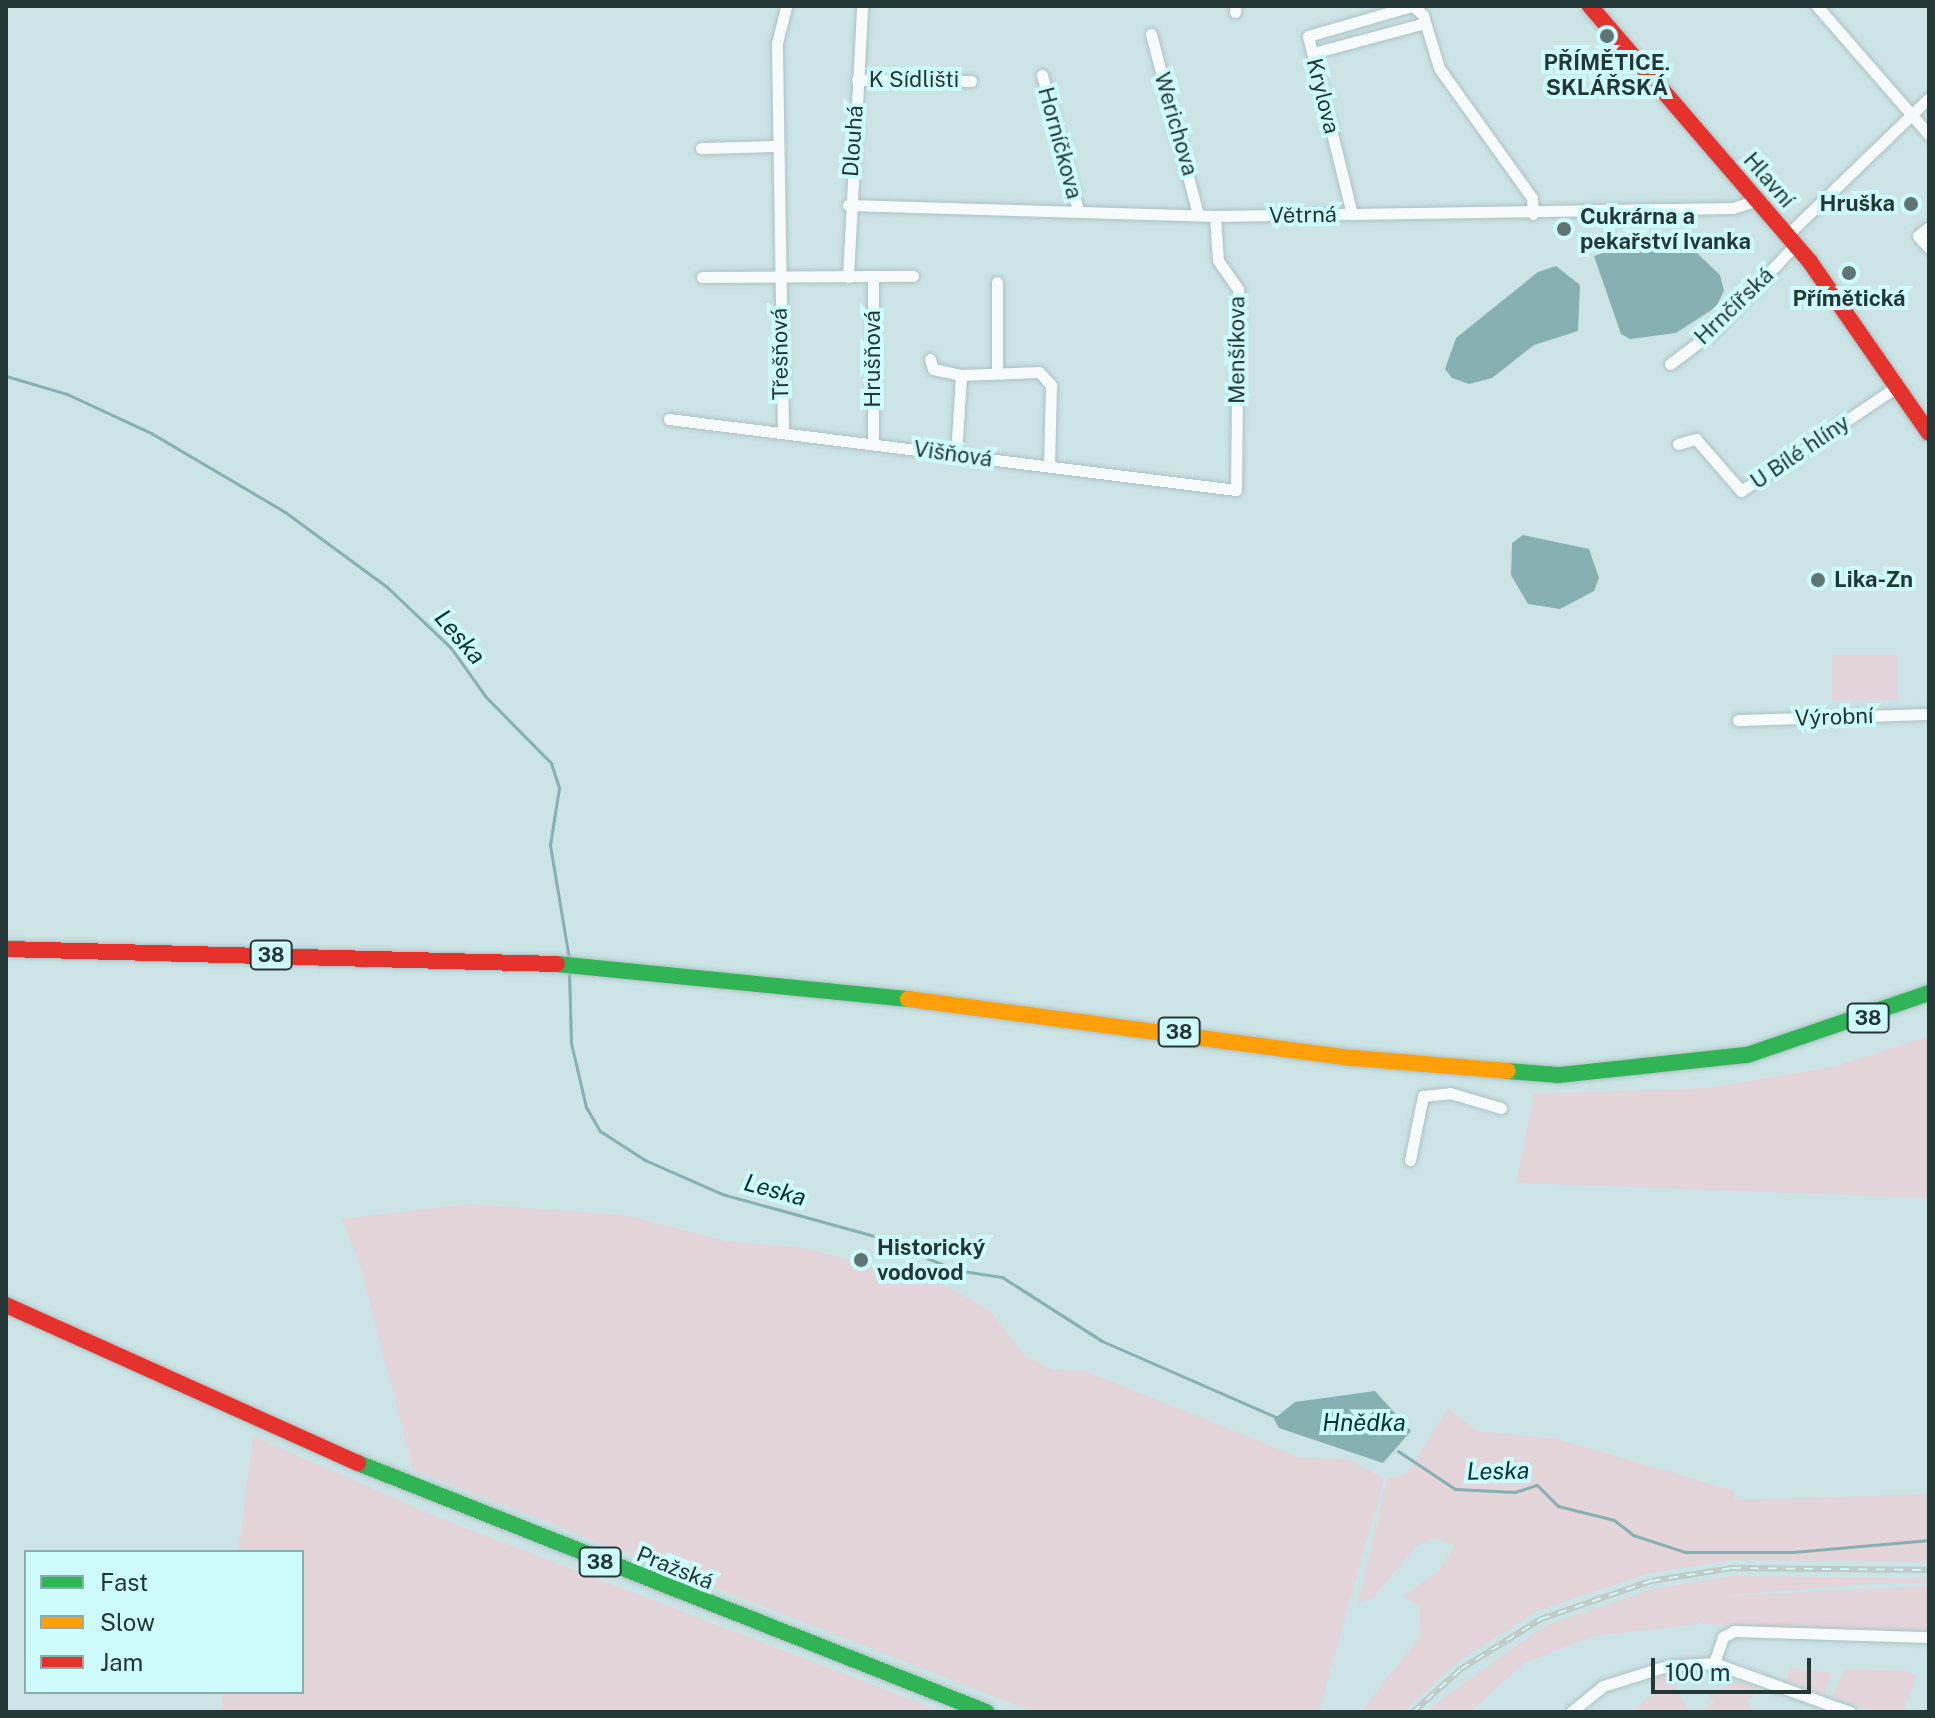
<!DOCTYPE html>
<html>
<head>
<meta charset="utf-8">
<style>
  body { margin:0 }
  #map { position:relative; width:1935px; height:1718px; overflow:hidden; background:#cce4e6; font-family:"Public Sans",sans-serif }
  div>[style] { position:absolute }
  .green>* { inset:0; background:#e3d5da; transform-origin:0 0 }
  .water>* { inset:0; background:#86b0b1 }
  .stream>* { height:3px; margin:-1.5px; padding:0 1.5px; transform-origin:1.5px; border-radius:1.5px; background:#86b0b1 }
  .roads { filter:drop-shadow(0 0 2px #adc1c2) drop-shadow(0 0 2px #adc1c2) }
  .street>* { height:11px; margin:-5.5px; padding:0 5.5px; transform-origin:5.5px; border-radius:5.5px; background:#f7fbfb }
  .fast>* { height:16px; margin:-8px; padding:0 8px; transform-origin:8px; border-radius:8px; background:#30b455 }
  .slow>* { height:16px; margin:-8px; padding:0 8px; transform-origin:8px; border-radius:8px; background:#ff9f0a }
  .jam>* { height:16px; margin:-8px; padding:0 8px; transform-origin:8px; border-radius:8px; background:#e5322d }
  .rail>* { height:6px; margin-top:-3px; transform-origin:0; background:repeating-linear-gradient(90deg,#cefcfd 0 9px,#c1c8c8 0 18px); box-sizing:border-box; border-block:2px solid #c1c8c8 }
  .dots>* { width:22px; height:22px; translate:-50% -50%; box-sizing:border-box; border:4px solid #cefcfd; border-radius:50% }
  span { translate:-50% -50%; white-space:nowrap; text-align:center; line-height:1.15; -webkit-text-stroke:8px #cefcfd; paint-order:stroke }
  .shield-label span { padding:2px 6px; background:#cefcfd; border:2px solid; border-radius:6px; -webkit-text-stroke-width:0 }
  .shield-label { font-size:20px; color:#243737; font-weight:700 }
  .poi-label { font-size:22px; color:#243737; font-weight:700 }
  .right { translate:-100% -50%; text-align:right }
  .left { translate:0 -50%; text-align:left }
  .street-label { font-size:22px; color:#243737 }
  .water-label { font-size:24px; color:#003335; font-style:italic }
  .frame { position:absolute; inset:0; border:8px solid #243737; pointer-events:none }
  .legend { position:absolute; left:24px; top:1550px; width:280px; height:144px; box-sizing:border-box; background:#cefcfd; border:2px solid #8aadae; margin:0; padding:10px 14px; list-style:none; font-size:24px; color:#243737 }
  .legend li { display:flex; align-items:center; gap:16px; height:40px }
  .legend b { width:40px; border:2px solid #8aadae }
  .scale { position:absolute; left:1651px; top:1658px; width:160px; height:36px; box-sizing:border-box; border:4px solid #243737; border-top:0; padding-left:10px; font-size:24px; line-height:28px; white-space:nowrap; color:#243737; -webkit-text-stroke:6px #cefcfd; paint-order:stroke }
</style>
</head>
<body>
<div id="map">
  <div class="green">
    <div style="left:1832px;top:655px;width:65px;height:45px"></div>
    <div style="clip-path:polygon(1929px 1036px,1929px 1198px,1516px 1183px,1534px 1094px,1710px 1088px,1837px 1066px)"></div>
    <div style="clip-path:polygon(468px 1204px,625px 1215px,730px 1242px,800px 1247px,945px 1285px,990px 1311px,1026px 1357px,1053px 1370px,1085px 1371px,1298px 1457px,1351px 1460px,1384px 1479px,1319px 1712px,1034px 1712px,413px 1470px,360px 1264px,342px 1219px)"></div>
    <div style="clip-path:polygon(1448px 1408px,1477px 1431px,1557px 1439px,1734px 1491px,1735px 1500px,1929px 1494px,1929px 1562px,1732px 1560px,1649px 1573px,1537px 1611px,1456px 1663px,1403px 1712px,1360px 1712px,1419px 1639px,1420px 1606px,1402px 1597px,1439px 1571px,1455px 1545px,1434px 1538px,1415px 1547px,1373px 1598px,1358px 1603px,1387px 1479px,1407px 1474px)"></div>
    <div style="clip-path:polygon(253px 1436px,439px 1518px,943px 1712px,221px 1712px,223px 1692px,302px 1692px,302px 1552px,238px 1552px)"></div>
    <div style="clip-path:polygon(1733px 1576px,1929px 1578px,1929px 1583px,1866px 1584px,1710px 1597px,1929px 1586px,1929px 1631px,1702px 1624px,1693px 1617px,1699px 1624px,1594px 1636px,1524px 1663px,1470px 1712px,1424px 1712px,1544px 1626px,1653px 1589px)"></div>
    <div style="clip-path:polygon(1790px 1668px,1832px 1673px,1825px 1694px,1786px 1681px)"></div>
    <div style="clip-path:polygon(1845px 1669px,1906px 1671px,1917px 1675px,1903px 1712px,1876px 1712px,1832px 1697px)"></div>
    <div style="clip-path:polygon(1668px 1676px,1690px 1712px,1630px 1712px,1656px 1692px,1649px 1680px)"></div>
    <div style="clip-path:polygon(1739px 1681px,1761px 1689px,1747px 1701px,1753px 1712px,1698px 1712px,1714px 1703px,1709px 1694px)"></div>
  </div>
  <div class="water">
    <div style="clip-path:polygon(1654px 236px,1697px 253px,1720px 275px,1724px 291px,1716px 307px,1676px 333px,1630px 339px,1621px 334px,1594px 256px)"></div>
    <div style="clip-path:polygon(1556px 266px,1580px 285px,1578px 331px,1534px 345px,1492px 378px,1469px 384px,1452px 378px,1445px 369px,1456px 338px,1538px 272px)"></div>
    <div style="clip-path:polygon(1523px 535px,1589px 549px,1599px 578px,1594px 591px,1560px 609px,1528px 604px,1511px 575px,1512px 543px)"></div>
    <div style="clip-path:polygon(1375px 1391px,1411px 1431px,1383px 1463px,1279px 1428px,1274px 1419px,1295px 1402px)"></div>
  </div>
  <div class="stream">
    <div style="left:6px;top:376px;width:64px;rotate:16.4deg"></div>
    <div style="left:67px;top:394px;width:93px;rotate:24.9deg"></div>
    <div style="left:151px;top:433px;width:156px;rotate:30.5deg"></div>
    <div style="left:285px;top:512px;width:127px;rotate:36.3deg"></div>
    <div style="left:387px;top:587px;width:88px;rotate:43.6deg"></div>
    <div style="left:451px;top:648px;width:60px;rotate:54.5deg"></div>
    <div style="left:486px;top:697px;width:93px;rotate:45.4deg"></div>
    <div style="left:551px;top:763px;width:26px;rotate:72deg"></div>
    <div style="left:559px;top:788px;width:58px;rotate:99deg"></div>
    <div style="left:550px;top:845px;width:116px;rotate:80.5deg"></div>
    <div style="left:569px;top:971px;width:72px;rotate:88.4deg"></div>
    <div style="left:571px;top:1043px;width:66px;rotate:76.8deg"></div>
    <div style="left:586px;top:1107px;width:28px;rotate:60deg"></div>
    <div style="left:600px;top:1131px;width:54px;rotate:32.8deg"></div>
    <div style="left:645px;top:1160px;width:84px;rotate:23.8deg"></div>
    <div style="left:722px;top:1194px;width:158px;rotate:15.4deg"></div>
    <div style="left:874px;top:1236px;width:89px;rotate:22.5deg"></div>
    <div style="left:956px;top:1270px;width:47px;rotate:8.7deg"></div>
    <div style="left:1002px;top:1277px;width:119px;rotate:32.6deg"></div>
    <div style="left:1102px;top:1341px;width:190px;rotate:23.6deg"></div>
    <div style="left:1398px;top:1451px;width:69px;rotate:33.7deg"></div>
    <div style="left:1455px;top:1489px;width:60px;rotate:2.9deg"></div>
    <div style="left:1515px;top:1492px;width:23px;rotate:-18deg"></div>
    <div style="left:1537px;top:1485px;width:30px;rotate:45deg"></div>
    <div style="left:1558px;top:1506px;width:58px;rotate:14deg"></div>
    <div style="left:1614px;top:1520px;width:24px;rotate:38deg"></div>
    <div style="left:1633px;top:1535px;width:55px;rotate:18.1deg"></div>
    <div style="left:1685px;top:1552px;width:108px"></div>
    <div style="left:1793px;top:1552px;width:137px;rotate:-5deg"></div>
  </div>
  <div class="roads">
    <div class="street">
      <div style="left:1235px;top:6px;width:6px;rotate:90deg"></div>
      <div style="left:1413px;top:6px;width:13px;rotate:42deg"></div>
      <div style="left:1423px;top:15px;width:55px;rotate:73.2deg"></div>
      <div style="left:1439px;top:68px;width:160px;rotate:54.4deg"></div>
      <div style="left:1532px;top:198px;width:16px;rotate:86deg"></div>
      <div style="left:1817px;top:6px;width:171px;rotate:49deg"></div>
      <div style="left:1151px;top:34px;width:187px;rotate:75.4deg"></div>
      <div style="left:1313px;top:53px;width:116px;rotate:-15deg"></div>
      <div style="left:1042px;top:75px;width:140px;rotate:75.1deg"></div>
      <div style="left:857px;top:80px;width:114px;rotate:0.5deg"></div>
      <div style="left:701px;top:148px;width:77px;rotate:-1.5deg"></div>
      <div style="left:848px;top:205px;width:367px;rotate:1.7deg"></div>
      <div style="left:1215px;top:216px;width:518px;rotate:-0.88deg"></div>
      <div style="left:1733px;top:208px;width:25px;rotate:-18deg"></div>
      <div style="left:1352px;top:214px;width:183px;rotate:-103.9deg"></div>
      <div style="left:1308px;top:36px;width:108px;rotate:-16.1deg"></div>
      <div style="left:1929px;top:227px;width:14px;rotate:141deg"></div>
      <div style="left:1918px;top:236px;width:16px;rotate:47deg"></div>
      <div style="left:1787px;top:235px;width:197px;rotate:-44deg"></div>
      <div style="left:702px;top:277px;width:211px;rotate:-0.3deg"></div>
      <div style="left:848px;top:277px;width:271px;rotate:-87deg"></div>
      <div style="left:997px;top:282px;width:88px;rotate:90deg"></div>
      <div style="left:930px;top:359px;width:10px;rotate:73deg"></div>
      <div style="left:933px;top:369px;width:29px;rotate:12deg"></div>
      <div style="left:1670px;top:364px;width:56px;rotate:-37.1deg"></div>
      <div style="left:1715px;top:330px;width:117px;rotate:-46.7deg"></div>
      <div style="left:669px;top:419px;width:571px;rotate:7.14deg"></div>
      <div style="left:1236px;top:490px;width:201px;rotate:-89.4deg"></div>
      <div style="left:1238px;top:289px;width:35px;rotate:-125deg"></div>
      <div style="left:1218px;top:260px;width:44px;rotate:-93.9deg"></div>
      <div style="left:783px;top:431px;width:388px;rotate:-90.9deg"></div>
      <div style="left:777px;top:43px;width:38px;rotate:-76deg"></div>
      <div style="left:873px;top:442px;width:166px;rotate:-90deg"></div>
      <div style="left:1678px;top:444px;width:19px;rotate:-16deg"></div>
      <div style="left:1696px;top:439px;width:69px;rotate:49.1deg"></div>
      <div style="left:1741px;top:491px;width:185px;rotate:-33.8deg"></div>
      <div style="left:956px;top:455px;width:80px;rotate:-86.4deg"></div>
      <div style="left:961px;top:375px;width:78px;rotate:-2.2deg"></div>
      <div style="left:1039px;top:372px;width:18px;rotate:47deg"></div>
      <div style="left:1051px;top:385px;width:81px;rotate:91.4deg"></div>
      <div style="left:1738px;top:720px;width:191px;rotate:-1.8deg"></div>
      <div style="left:1410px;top:1160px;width:65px;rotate:-78.5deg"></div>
      <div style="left:1423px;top:1096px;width:27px;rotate:-6deg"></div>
      <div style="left:1450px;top:1093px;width:53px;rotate:16.4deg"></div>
      <div style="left:1714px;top:1663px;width:28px;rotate:-71deg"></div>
      <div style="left:1723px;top:1637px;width:13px;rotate:-29deg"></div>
      <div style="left:1734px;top:1631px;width:195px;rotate:1.8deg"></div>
      <div style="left:1571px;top:1712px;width:41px;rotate:-39.1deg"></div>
      <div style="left:1603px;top:1686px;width:67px;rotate:-17.4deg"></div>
      <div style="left:1667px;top:1666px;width:47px;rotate:-3.7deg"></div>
      <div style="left:1714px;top:1663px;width:145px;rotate:19.8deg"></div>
    </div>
    <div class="fast">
      <div style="left:557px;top:964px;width:353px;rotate:5.7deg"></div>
      <div style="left:1507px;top:1071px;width:52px;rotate:4.4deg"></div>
      <div style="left:1559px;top:1075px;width:189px;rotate:-6.1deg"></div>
      <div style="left:1747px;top:1055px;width:192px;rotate:-18.8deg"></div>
      <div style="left:358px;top:1463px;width:676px;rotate:21.63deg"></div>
    </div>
    <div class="slow">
      <div style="left:908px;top:999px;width:449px;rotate:7.6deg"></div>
      <div style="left:1353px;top:1058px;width:155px;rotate:4.8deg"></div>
    </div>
    <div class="jam">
      <div style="left:1590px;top:6px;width:338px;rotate:49.3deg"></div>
      <div style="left:1810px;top:262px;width:208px;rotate:55.2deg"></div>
      <div style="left:6px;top:949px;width:551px;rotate:1.56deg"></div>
      <div style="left:6px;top:1305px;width:386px;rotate:24.2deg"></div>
    </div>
  </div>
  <div class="rail">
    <div style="left:1413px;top:1712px;width:64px;rotate:-41.9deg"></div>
    <div style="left:1461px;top:1669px;width:94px;rotate:-32deg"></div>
    <div style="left:1541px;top:1619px;width:116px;rotate:-19.1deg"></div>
    <div style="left:1651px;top:1581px;width:82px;rotate:-9.1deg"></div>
    <div style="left:1732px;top:1568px;width:197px;rotate:0.6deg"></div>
  </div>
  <div class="dots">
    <div style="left:1607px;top:36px;background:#5f7474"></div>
    <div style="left:1911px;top:204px;background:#5f7474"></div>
    <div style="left:1564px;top:229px;background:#5f7474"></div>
    <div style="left:1849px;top:273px;background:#5f7474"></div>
    <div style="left:1818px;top:580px;background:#5f7474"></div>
    <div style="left:861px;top:1260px;background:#5f7474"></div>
  </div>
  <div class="shield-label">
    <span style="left:271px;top:955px">38</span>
    <span style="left:1868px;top:1018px">38</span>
    <span style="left:1179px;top:1032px">38</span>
    <span style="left:600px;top:1562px">38</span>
  </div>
  <div class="poi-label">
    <span style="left:1607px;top:75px">PŘÍMĚTICE,<br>SKLÁŘSKÁ</span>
    <span class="right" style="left:1895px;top:204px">Hruška</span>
    <span class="left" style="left:1580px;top:229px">Cukrárna a<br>pekařství Ivanka</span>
    <span style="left:1849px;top:299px">Přímětická</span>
    <span class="left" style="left:1834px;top:580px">Lika-Zn</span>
    <span class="left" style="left:877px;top:1260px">Historický<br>vodovod</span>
  </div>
  <div class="street-label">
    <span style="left:914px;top:80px">K Sídlišti</span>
    <span style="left:1323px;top:96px;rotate:76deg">Krylova</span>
    <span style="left:1176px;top:124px;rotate:74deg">Werichova</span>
    <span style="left:853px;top:141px;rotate:-86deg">Dlouhá</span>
    <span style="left:1060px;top:143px;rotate:75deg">Horníčkova</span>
    <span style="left:1769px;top:180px;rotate:49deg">Hlavní</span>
    <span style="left:1303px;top:215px;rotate:-1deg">Větrná</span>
    <span style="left:1734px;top:306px;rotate:-44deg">Hrnčířská</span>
    <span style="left:1237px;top:350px;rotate:-90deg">Menšíkova</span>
    <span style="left:780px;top:354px;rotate:-91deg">Třešňová</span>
    <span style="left:873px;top:359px;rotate:-90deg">Hrušňová</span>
    <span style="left:1800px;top:452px;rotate:-34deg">U Bílé hlíny</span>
    <span style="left:953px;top:454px;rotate:8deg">Višňová</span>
    <span style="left:1834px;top:717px;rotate:-2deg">Výrobní</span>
    <span style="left:675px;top:1568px;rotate:22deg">Pražská</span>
  </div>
  <div class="water-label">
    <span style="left:460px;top:637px;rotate:49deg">Leska</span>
    <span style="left:775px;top:1190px;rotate:15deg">Leska</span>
    <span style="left:1364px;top:1423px">Hnědka</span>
    <span style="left:1498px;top:1471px;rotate:-1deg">Leska</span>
  </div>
  <div class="frame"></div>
  <ul class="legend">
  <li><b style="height:10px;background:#30b455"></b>Fast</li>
  <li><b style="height:10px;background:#ff9f0a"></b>Slow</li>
  <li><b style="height:10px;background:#e5322d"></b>Jam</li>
  </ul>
  <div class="scale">100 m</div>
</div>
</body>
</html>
